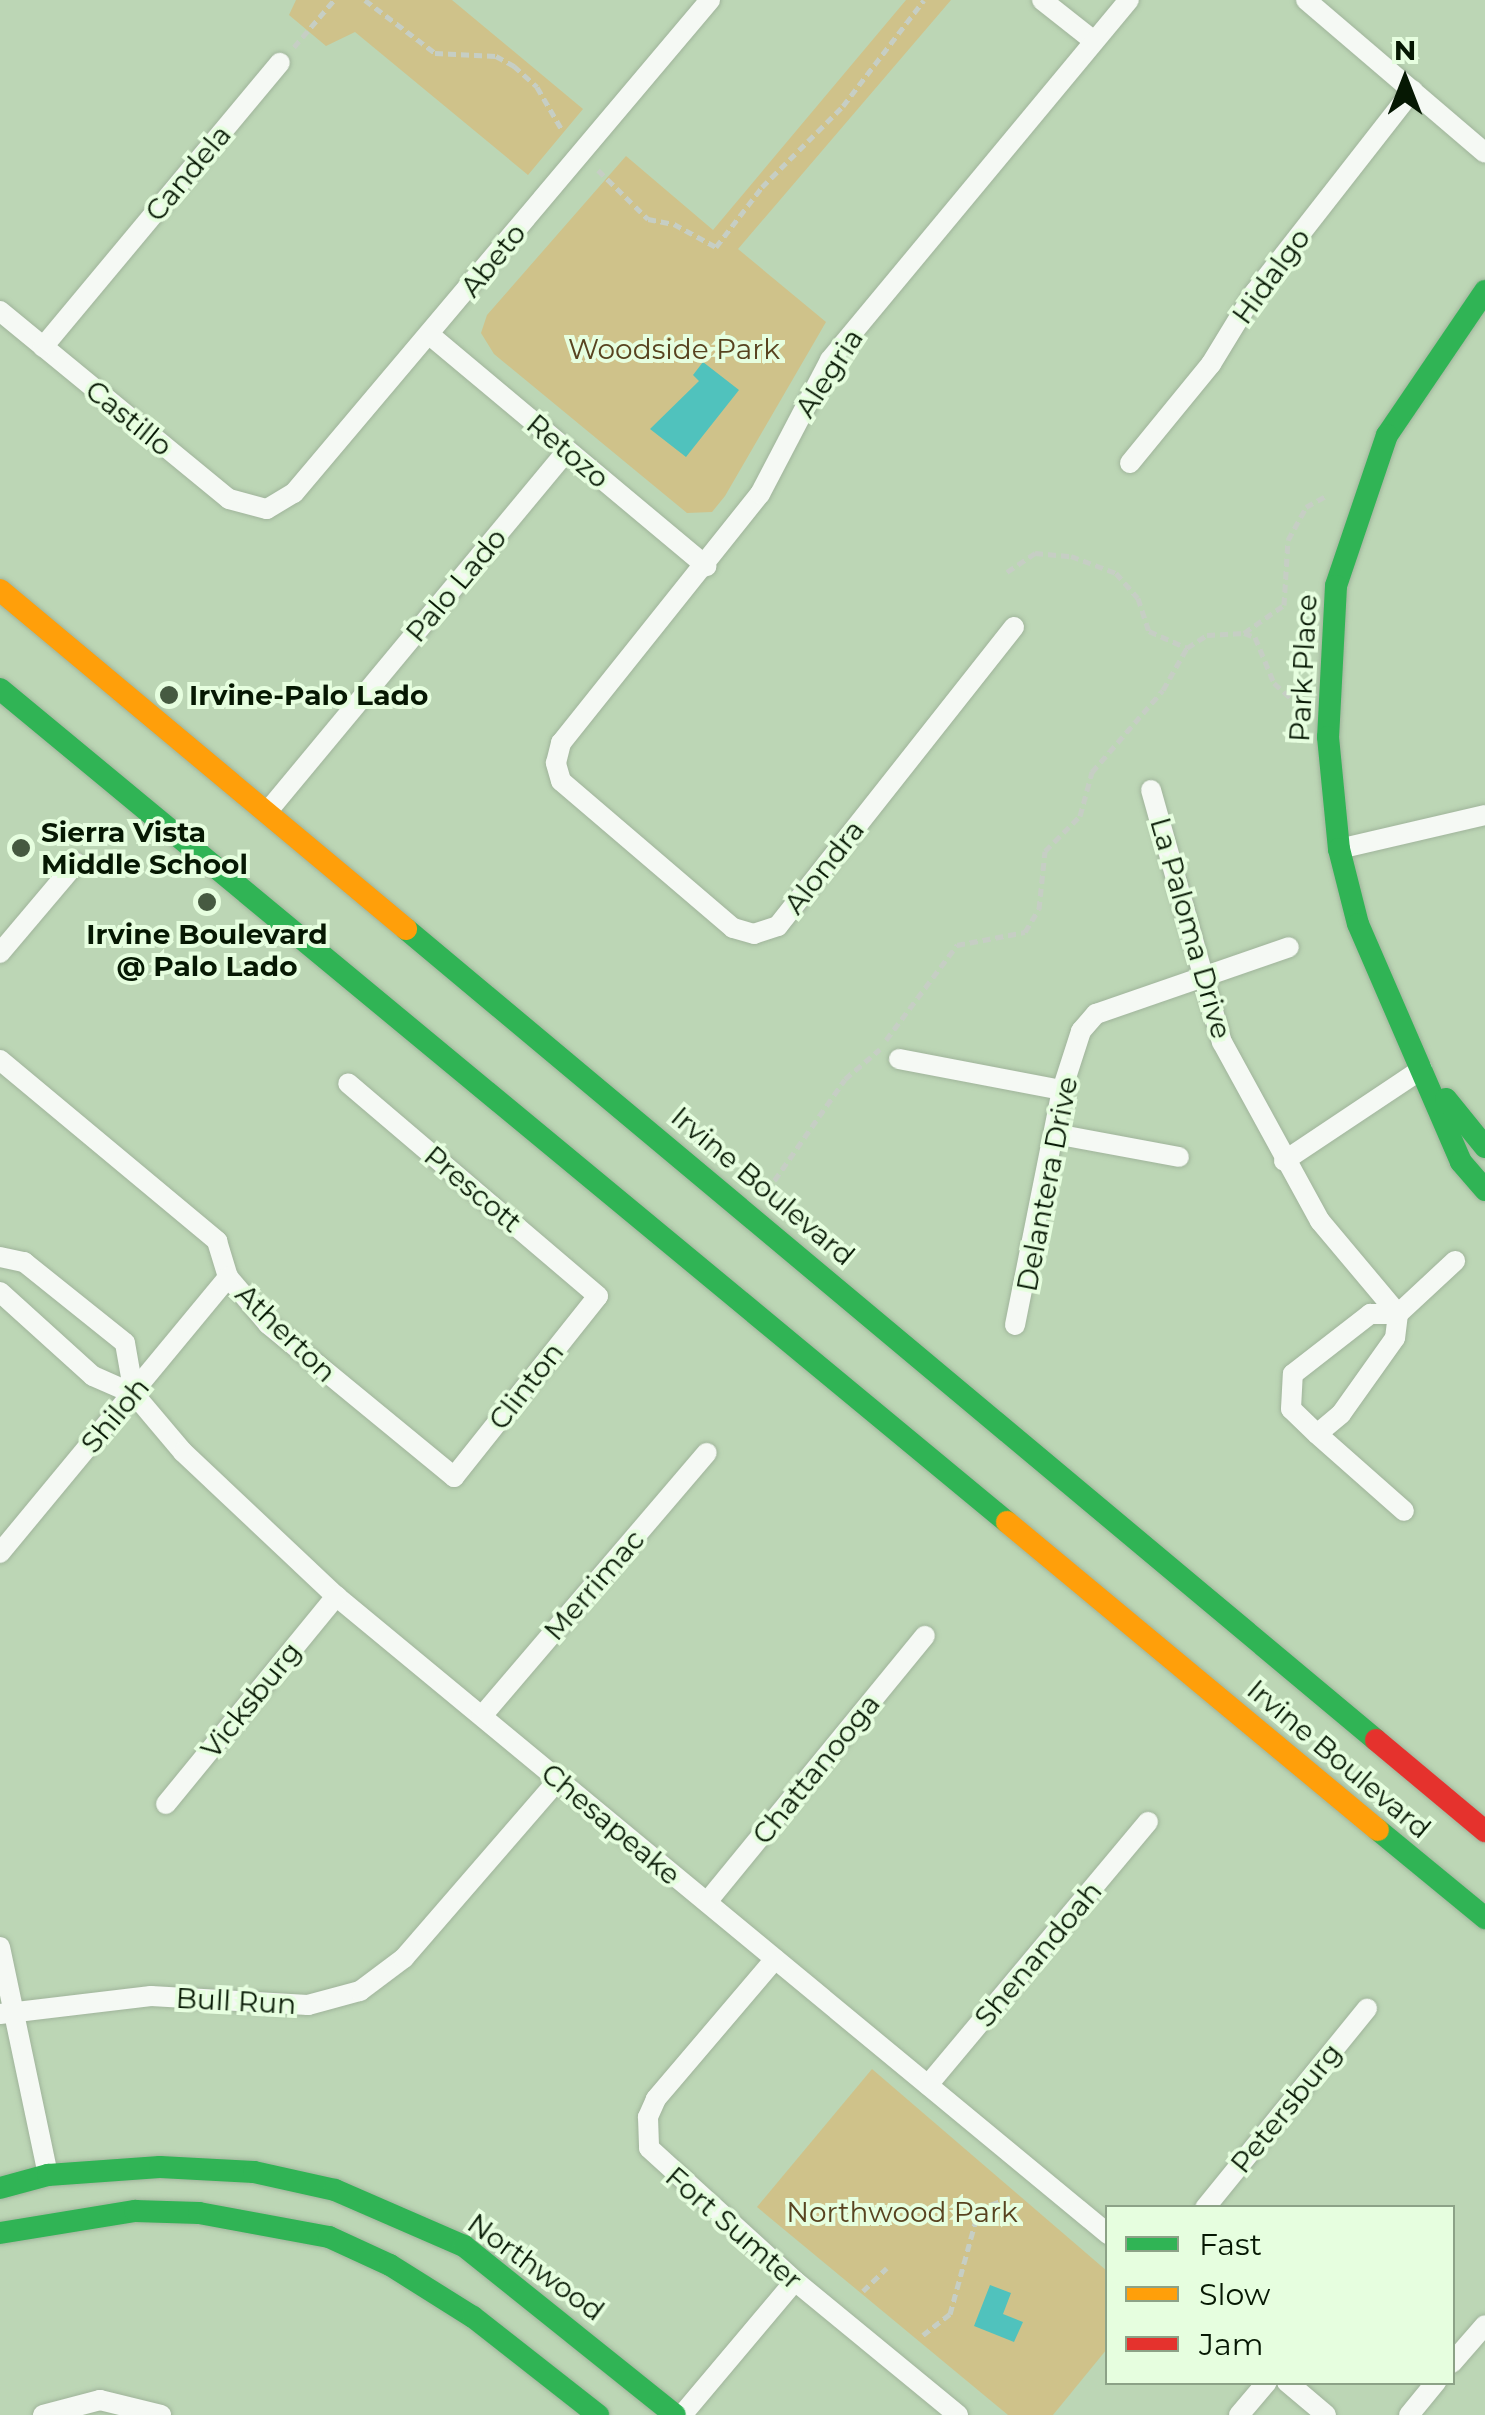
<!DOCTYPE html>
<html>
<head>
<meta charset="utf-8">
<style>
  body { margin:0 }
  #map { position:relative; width:1485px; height:2415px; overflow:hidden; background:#bcd6b5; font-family:Montserrat,sans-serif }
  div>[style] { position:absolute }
  .green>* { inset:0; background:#cfc28a }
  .water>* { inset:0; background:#50c2bd }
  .path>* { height:5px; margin-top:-2.5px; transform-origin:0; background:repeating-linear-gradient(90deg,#c6cec4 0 8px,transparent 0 13px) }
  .roads { filter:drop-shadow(0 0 2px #a0b49b) drop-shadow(0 0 2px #a0b49b) }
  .street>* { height:20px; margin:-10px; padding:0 10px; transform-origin:10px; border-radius:10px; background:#f5f9f4 }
  .fast>* { height:22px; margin:-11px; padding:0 11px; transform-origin:11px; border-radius:11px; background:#30b455 }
  .slow>* { height:22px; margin:-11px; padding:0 11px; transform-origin:11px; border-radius:11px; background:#ff9f0a }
  .jam>* { height:22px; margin:-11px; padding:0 11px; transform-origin:11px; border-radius:11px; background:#e5322d }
  .dots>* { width:28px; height:28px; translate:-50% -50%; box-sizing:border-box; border:5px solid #e6fedf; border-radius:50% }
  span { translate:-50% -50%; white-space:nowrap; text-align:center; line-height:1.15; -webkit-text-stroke:8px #e6fedf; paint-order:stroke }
  .street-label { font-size:28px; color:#061803 }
  .park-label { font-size:28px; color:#584320 }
  .poi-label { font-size:28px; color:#061803; font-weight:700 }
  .left { translate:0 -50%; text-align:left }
  .legend { position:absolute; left:1105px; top:2205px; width:350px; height:180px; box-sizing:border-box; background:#e6fedf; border:2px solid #8ca287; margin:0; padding:12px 18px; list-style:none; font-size:30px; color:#061803 }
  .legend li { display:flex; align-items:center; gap:20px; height:50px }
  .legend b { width:50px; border:2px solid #8ca287 }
  .north { position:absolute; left:1355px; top:30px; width:100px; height:100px; -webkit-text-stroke:8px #e6fedf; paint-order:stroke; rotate:0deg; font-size:28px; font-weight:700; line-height:40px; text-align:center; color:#061803 }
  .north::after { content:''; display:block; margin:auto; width:35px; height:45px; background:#061803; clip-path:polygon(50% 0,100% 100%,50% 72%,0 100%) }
</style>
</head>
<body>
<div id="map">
  <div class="green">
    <div style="clip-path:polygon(296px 0,452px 0,583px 109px,528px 175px,355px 32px,326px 46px,289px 15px)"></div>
    <div style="clip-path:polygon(906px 0,951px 0,738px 249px,826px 322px,725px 496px,712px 512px,687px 513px,494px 354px,481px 333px,487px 315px,626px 156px,713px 230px)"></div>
    <div style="clip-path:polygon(872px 2069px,1107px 2271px,1107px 2349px,1053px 2415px,1008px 2415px,757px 2207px)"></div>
  </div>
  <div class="water">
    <div style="clip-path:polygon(703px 362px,739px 390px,686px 457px,650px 429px,699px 381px,693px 375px)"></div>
    <div style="clip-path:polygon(990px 2285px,1011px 2293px,1003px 2314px,1023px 2322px,1014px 2342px,974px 2326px)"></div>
  </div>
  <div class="path">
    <div style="left:365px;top:0;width:88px;rotate:37.1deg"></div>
    <div style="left:435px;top:53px;width:61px;rotate:2.8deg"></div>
    <div style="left:496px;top:56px;width:21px;rotate:29deg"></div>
    <div style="left:514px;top:66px;width:31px;rotate:42deg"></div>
    <div style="left:537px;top:87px;width:48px;rotate:59.7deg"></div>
    <div style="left:294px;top:47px;width:62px;rotate:-49.6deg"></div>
    <div style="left:598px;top:170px;width:70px;rotate:44.4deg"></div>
    <div style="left:648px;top:219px;width:26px;rotate:11deg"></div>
    <div style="left:674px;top:224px;width:48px;rotate:28.7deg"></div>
    <div style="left:716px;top:247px;width:76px;rotate:-52.5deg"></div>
    <div style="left:762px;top:187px;width:115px;rotate:-45deg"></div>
    <div style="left:843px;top:106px;width:133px;rotate:-52.6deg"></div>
    <div style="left:1007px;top:572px;width:34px;rotate:-34deg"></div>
    <div style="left:1035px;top:553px;width:36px;rotate:5deg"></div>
    <div style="left:1071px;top:556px;width:48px;rotate:20.7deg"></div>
    <div style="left:1116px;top:573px;width:33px;rotate:49deg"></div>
    <div style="left:1138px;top:598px;width:35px;rotate:72deg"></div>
    <div style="left:1149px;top:631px;width:42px;rotate:24.1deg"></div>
    <div style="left:1244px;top:633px;width:12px;rotate:20deg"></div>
    <div style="left:1255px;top:637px;width:50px;rotate:67.6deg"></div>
    <div style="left:1274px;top:683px;width:25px;rotate:42deg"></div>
    <div style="left:886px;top:1040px;width:119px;rotate:-53.2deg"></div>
    <div style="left:957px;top:945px;width:69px;rotate:-10.8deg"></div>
    <div style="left:1025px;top:932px;width:27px;rotate:-59deg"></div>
    <div style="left:1039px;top:909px;width:58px;rotate:-84.1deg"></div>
    <div style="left:1045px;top:851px;width:49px;rotate:-45deg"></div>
    <div style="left:1080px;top:816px;width:46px;rotate:-74.7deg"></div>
    <div style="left:1092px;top:772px;width:108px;rotate:-49.1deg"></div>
    <div style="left:1163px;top:690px;width:48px;rotate:-60.3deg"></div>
    <div style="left:1187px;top:648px;width:24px;rotate:-33deg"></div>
    <div style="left:1207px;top:635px;width:37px;rotate:-3deg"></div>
    <div style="left:1244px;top:633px;width:49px;rotate:-35deg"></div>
    <div style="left:1284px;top:605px;width:65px;rotate:-86.5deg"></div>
    <div style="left:1288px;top:540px;width:38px;rotate:-61deg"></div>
    <div style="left:1306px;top:507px;width:25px;rotate:-29deg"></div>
    <div style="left:767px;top:1191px;width:136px;rotate:-55.1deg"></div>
    <div style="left:845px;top:1079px;width:46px;rotate:-40.6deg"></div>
    <div style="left:863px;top:2291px;width:33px;rotate:-44deg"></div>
    <div style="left:923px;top:2335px;width:34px;rotate:-38deg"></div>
    <div style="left:950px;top:2314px;width:109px;rotate:-74.6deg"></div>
    <div style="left:979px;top:2209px;width:33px;rotate:-20deg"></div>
  </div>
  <div class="roads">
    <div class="street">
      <div style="left:1042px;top:0;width:66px;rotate:38.3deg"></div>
      <div style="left:1306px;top:0;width:235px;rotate:40.5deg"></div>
      <div style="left:0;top:311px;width:296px;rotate:39.4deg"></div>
      <div style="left:229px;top:499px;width:39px;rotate:15deg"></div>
      <div style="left:267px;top:509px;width:31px;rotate:-31deg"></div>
      <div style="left:294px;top:493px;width:645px;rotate:-49.84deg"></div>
      <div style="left:431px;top:336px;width:359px;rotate:39.9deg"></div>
      <div style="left:43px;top:347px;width:370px;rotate:-50.2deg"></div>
      <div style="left:1130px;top:463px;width:128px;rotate:-50.7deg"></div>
      <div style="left:1211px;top:364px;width:84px;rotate:-58.6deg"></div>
      <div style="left:1255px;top:292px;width:256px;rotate:-52deg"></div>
      <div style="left:1014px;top:627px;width:381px;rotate:128.3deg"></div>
      <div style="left:778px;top:926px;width:25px;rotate:162deg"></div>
      <div style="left:754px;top:934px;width:22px;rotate:-164deg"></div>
      <div style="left:733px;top:928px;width:226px;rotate:-139.5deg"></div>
      <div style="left:561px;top:781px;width:19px;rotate:-106deg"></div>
      <div style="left:556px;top:763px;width:21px;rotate:-76deg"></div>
      <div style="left:561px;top:743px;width:319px;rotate:-51.4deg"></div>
      <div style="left:760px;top:494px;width:151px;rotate:-62.4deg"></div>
      <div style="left:830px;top:360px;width:468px;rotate:-50.3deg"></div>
      <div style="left:1151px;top:790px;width:262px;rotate:74.3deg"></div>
      <div style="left:1222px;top:1042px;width:204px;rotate:61.3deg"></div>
      <div style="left:1320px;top:1221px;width:121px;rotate:50deg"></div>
      <div style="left:1398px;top:1314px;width:24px;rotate:97deg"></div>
      <div style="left:1395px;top:1338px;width:93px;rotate:125.4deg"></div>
      <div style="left:1341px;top:1414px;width:31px;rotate:140deg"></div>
      <div style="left:1317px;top:1434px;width:116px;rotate:41.5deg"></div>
      <div style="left:268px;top:811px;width:468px;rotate:-50.3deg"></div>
      <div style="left:1339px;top:849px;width:150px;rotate:-13.1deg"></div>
      <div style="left:0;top:953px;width:118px;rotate:-49.8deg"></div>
      <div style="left:899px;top:1059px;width:166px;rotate:10.8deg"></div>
      <div style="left:0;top:1060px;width:283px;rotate:39.8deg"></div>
      <div style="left:217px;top:1241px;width:38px;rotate:73deg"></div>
      <div style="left:228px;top:1277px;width:62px;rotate:49.6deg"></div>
      <div style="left:268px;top:1324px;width:241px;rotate:39.4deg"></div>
      <div style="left:454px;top:1477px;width:231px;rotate:-51.5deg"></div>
      <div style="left:598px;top:1296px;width:328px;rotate:-139.6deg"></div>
      <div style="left:1055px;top:1134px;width:126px;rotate:10.5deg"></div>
      <div style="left:1284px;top:1161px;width:166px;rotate:-33.7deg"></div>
      <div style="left:0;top:1257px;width:25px;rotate:12deg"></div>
      <div style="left:24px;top:1262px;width:129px;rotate:38.7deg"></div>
      <div style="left:125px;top:1343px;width:52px;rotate:80deg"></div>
      <div style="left:0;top:1292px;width:125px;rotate:42.1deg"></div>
      <div style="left:93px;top:1376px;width:45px;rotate:23.7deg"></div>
      <div style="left:134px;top:1394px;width:76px;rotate:49.8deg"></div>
      <div style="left:183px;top:1452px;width:210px;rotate:43.3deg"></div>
      <div style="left:336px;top:1596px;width:1002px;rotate:39.57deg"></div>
      <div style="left:1015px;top:1325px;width:240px;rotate:-78.7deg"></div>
      <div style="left:1062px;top:1090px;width:62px;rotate:-72.1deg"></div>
      <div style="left:1081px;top:1031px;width:23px;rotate:-49deg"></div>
      <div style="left:1096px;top:1014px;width:204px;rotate:-19.1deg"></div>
      <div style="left:1317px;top:1434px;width:36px;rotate:-136deg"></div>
      <div style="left:1291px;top:1409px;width:35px;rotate:-87deg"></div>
      <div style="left:1293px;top:1374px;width:98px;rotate:-37.9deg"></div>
      <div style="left:1370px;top:1314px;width:28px"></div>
      <div style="left:1398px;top:1314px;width:78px;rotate:-42.9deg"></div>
      <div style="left:0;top:1553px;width:358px;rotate:-50.4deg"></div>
      <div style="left:482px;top:1716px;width:346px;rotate:-49.5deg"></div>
      <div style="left:166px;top:1804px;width:269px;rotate:-50.7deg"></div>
      <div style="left:707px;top:1902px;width:344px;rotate:-50.7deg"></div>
      <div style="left:0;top:1947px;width:233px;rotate:78.1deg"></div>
      <div style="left:775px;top:1959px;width:184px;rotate:130.4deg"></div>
      <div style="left:656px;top:2099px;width:20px;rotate:114deg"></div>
      <div style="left:648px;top:2117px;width:31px;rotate:88deg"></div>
      <div style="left:649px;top:2148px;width:197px;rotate:42.3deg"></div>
      <div style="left:795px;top:2281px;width:211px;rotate:39.4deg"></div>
      <div style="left:0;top:2014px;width:152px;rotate:-6.8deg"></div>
      <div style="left:151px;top:1996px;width:157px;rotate:3.3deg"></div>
      <div style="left:308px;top:2005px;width:54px;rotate:-15.1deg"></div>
      <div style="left:360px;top:1991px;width:55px;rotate:-36.9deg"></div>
      <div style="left:404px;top:1958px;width:235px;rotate:-49.1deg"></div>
      <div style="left:928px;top:2085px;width:343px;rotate:-50.1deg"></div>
      <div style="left:1205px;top:2208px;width:257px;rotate:-50.9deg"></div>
      <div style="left:1452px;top:2363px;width:50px;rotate:-49deg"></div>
      <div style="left:1287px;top:2382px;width:51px;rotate:40.2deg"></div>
      <div style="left:43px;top:2415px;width:59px;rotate:-14.7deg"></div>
      <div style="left:100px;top:2400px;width:63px;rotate:13.8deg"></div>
      <div style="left:682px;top:2415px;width:175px;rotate:-49.9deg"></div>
      <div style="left:1239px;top:2415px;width:43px;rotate:-49.7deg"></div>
      <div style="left:1409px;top:2415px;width:43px;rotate:-50.7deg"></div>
    </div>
    <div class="fast">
      <div style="left:1485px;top:291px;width:174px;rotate:124.2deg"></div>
      <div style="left:1387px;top:435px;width:159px;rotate:108.7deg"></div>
      <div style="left:1336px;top:586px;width:151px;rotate:93deg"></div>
      <div style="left:1328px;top:737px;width:113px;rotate:84.4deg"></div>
      <div style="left:1339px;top:849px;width:77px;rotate:75.8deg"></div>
      <div style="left:1358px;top:924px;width:259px;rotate:66.6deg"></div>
      <div style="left:1461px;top:1162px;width:37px;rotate:49deg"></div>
      <div style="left:0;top:689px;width:1307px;rotate:39.6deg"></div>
      <div style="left:406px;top:929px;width:1264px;rotate:39.9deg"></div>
      <div style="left:1446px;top:1099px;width:62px;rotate:50.9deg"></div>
      <div style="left:1378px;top:1830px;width:139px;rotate:39.4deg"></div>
      <div style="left:0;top:2188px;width:50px;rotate:-15.2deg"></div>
      <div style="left:48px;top:2175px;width:112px;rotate:-4.1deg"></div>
      <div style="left:160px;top:2167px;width:94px;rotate:3deg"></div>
      <div style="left:254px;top:2172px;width:83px;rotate:12.5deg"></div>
      <div style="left:335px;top:2190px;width:141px;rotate:23.5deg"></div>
      <div style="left:464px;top:2246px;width:270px;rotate:38.7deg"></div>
      <div style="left:0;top:2233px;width:137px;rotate:-9.3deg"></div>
      <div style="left:135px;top:2211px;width:64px;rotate:1.8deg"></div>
      <div style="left:199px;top:2213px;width:132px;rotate:10.5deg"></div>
      <div style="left:329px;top:2237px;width:67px;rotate:24.7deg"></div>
      <div style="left:390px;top:2265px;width:98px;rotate:32.1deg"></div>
      <div style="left:473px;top:2317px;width:159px;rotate:38.1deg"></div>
    </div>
    <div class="slow">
      <div style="left:0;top:590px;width:529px;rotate:39.86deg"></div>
      <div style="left:1007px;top:1522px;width:482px;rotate:39.7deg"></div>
    </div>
    <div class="jam">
      <div style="left:1376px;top:1740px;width:142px;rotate:39.9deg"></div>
    </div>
  </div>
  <div class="dots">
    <div style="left:169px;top:695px;background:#465a41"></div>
    <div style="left:21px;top:848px;background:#465a41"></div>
    <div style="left:207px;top:902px;background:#465a41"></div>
  </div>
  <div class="street-label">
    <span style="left:188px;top:173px;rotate:-50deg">Candela</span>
    <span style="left:493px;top:260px;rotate:-51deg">Abeto</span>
    <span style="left:1271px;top:276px;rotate:-54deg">Hidalgo</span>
    <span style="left:829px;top:373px;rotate:-57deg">Alegria</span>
    <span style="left:129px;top:418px;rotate:39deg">Castillo</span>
    <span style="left:568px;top:451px;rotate:40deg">Retozo</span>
    <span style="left:456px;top:585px;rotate:-50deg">Palo Lado</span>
    <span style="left:1303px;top:668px;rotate:-87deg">Park Place</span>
    <span style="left:824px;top:867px;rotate:-52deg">Alondra</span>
    <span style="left:1191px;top:928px;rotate:74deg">La Paloma Drive</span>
    <span style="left:1047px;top:1184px;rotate:-79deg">Delantera Drive</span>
    <span style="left:763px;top:1186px;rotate:40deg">Irvine Boulevard</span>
    <span style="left:473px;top:1189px;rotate:40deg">Prescott</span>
    <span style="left:286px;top:1333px;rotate:44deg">Atherton</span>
    <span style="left:526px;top:1386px;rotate:-52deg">Clinton</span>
    <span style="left:115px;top:1415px;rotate:-50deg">Shiloh</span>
    <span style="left:594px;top:1585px;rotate:-49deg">Merrimac</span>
    <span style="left:251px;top:1700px;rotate:-51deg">Vicksburg</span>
    <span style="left:1339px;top:1759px;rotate:40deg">Irvine Boulevard</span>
    <span style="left:816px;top:1769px;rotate:-51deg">Chattanooga</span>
    <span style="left:611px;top:1824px;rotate:40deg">Chesapeake</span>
    <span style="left:1038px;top:1954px;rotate:-50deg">Shenandoah</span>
    <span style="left:236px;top:2001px;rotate:3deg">Bull Run</span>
    <span style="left:1286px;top:2108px;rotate:-51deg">Petersburg</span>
    <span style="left:734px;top:2228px;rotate:41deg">Fort Sumter</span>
    <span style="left:536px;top:2267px;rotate:36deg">Northwood</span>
  </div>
  <div class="park-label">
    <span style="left:674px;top:349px">Woodside Park</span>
    <span style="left:902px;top:2212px">Northwood Park</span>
  </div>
  <div class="poi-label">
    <span class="left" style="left:189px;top:695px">Irvine-Palo Lado</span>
    <span class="left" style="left:41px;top:848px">Sierra Vista<br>Middle School</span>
    <span style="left:207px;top:950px">Irvine Boulevard<br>@ Palo Lado</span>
  </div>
  <ul class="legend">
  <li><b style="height:12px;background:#30b455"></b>Fast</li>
  <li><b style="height:12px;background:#ff9f0a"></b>Slow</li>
  <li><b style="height:12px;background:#e5322d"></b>Jam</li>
  </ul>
  <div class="north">N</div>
</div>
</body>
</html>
